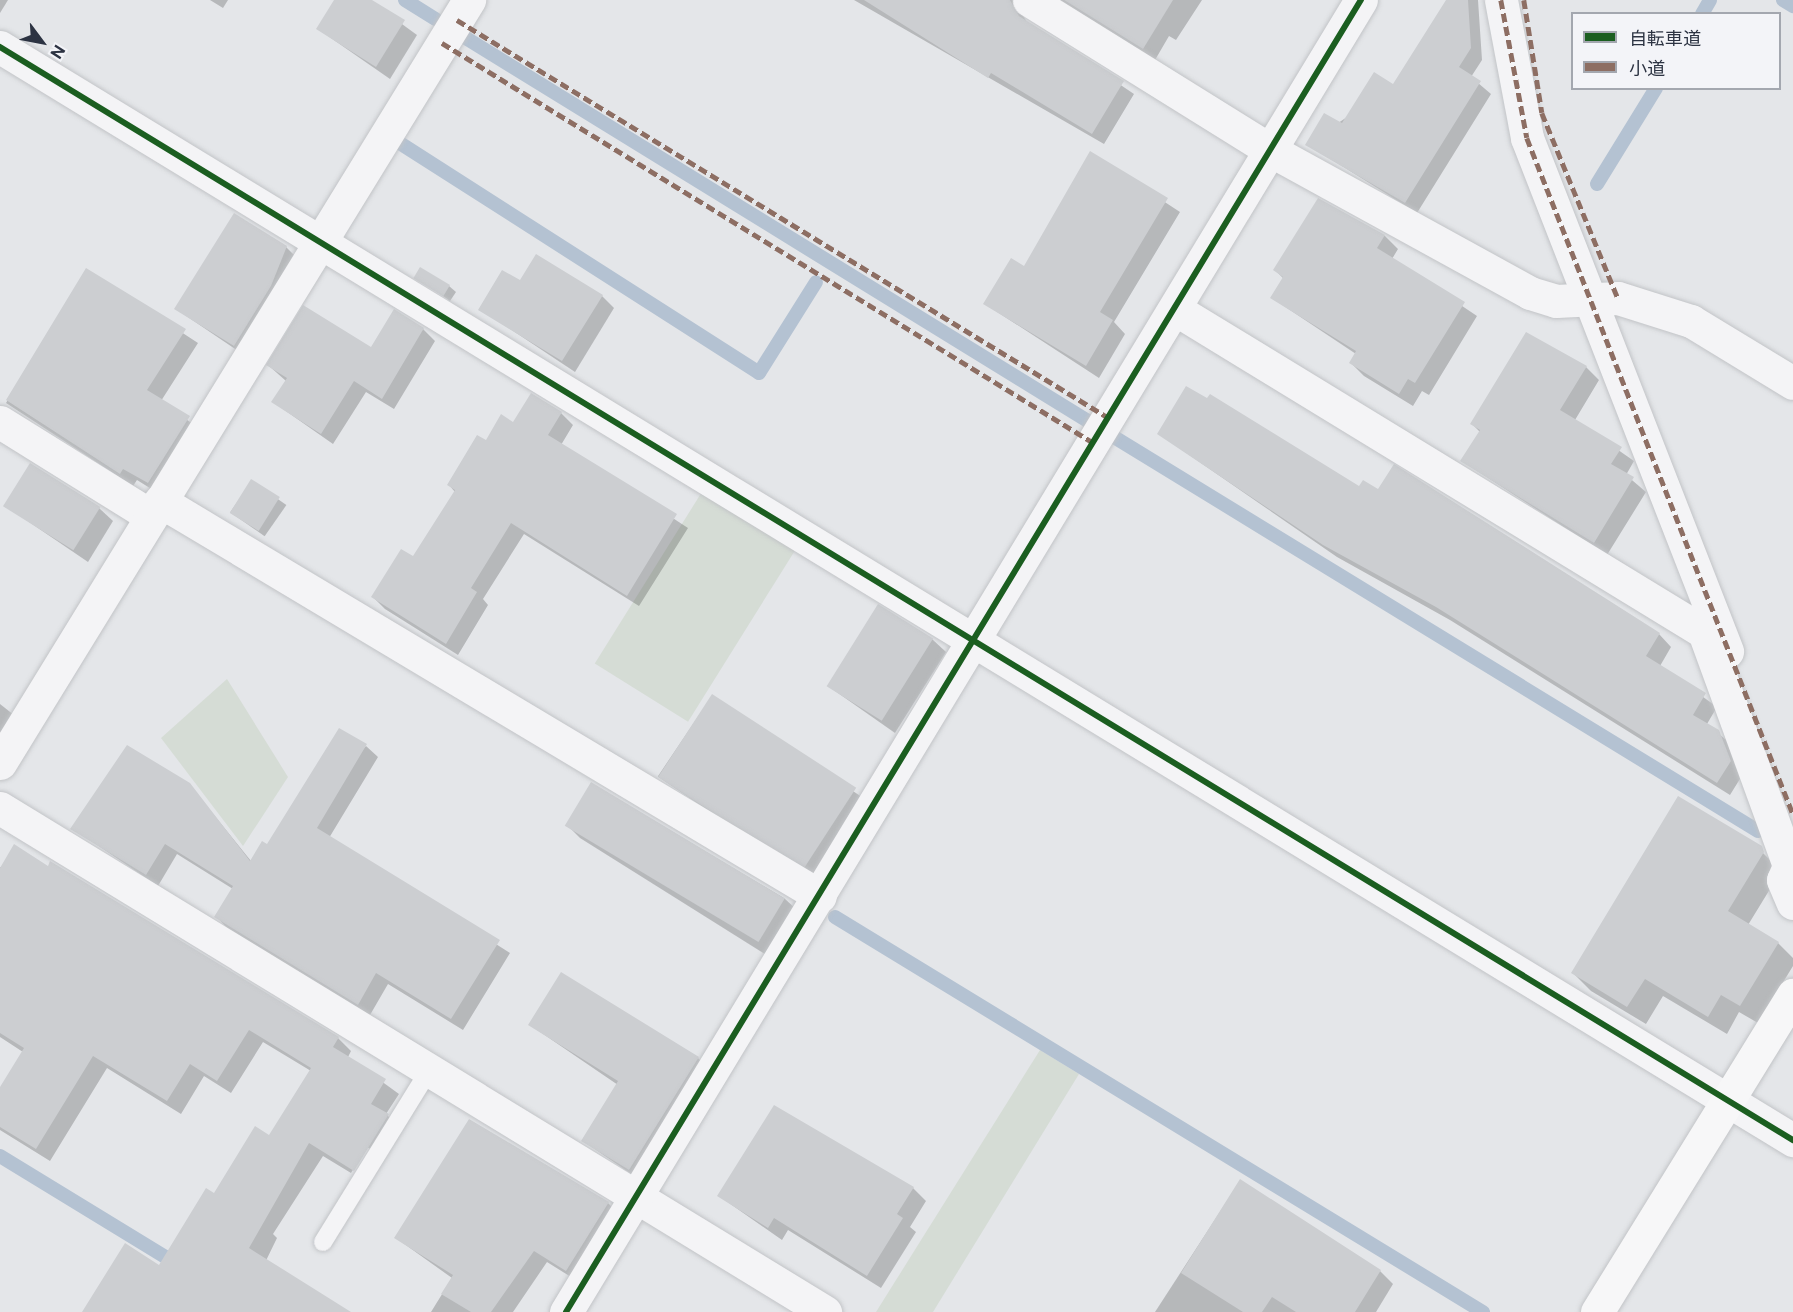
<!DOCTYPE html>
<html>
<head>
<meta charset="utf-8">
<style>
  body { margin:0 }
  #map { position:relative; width:1793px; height:1312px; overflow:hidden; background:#e4e6e9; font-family:"Public Sans","Noto Sans JP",sans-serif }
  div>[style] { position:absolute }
  .green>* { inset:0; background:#d5dcd5; transform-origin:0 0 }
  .shadow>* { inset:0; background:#0003; transform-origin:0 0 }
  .stream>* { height:14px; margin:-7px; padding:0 7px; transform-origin:7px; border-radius:7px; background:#b4c2d2 }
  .building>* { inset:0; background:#ccced1; transform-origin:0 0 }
  .roads { filter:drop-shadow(0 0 2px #c2c4c7) drop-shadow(0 0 2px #c2c4c7) }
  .lane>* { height:18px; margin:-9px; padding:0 9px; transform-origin:9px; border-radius:9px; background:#f4f4f6 }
  .street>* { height:33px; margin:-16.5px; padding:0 16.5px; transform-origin:16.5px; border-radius:16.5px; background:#f4f4f6 }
  .secondary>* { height:33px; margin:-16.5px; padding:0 16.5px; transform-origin:16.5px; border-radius:16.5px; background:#f7f7f8 }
  .quiet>* { height:4.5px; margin-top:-2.25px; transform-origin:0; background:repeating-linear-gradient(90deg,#8d6e63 0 9px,transparent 0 13.5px) }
  .cycleway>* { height:6px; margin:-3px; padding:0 3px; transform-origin:3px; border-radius:3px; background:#1b5e20 }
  span { translate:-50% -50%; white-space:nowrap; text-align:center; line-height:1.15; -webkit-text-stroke:5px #f3f4f8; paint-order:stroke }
  .legend { position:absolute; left:1571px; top:12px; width:210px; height:78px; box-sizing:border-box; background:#f3f4f8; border:2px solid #a3a7af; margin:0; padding:8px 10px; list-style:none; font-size:18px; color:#2c3342 }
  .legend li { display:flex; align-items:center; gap:12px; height:30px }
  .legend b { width:30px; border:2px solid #a3a7af }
  .north { position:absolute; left:12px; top:12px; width:60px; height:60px; -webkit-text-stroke:4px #f3f4f8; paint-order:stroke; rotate:122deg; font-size:16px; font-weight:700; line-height:24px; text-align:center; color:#2c3342 }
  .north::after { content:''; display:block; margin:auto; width:21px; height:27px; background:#2c3342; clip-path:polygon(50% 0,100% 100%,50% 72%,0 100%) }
</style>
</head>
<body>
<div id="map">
  <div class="green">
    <div style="left:705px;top:487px;width:110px;height:208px;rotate:32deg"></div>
    <div style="clip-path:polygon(227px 679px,288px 777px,243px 846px,161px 738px)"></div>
    <div style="clip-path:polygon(1040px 1050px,1079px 1074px,933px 1312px,876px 1312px)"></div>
  </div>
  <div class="shadow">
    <div style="clip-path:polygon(0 0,8px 0,0 13px)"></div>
    <div style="clip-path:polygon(210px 0,228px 0,223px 8px)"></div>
    <div style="clip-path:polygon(336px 0,369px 0,417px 35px,390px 79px,318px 29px)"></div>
    <div style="clip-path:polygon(854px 0,1027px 0,1021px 13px,1027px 22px,1134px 94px,1104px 144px)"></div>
    <div style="clip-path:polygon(1060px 0,1202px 0,1176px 40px,1169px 36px,1155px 60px)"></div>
    <div style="clip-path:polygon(1447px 0,1478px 0,1482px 60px,1471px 77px,1491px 94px,1417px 213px,1307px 144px,1393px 86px)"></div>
    <div style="clip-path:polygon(1090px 153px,1180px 212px,1114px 322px,1125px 334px,1099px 378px,985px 304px,1024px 268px)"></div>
    <div style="clip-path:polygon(1318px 200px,1385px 236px,1398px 249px,1392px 259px,1477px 316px,1429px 395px,1422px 391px,1413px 406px,1364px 376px,1351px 363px,1356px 354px,1272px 298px,1284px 279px,1275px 270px)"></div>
    <div style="clip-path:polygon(286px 247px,299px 260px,247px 357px,176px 309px)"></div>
    <div style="clip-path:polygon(86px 270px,198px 343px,161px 401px,201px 430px,161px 495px,137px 480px,133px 486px,6px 403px)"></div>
    <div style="clip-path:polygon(416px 277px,449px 286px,456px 292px,450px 301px)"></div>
    <div style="clip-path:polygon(521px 282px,602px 296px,614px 308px,575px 372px,480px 309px)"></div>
    <div style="clip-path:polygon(423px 329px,435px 341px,394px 409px,366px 392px,333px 444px,273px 402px,286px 381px,268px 365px,372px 349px)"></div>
    <div style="clip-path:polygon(1586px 367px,1599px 380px,1575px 420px,1634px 461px,1626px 475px,1646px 492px,1607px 555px,1462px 461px,1480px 432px,1472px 424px)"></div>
    <div style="clip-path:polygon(561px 413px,573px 425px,561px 445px,688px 528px,639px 606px,524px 534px,483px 599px,488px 605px,458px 655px,385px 609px,373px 597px,414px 558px,455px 492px,449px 485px,486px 442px,514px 424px)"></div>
    <div style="clip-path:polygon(1159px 434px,1360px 488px,1659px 634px,1671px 647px,1660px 666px,1717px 707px,1707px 724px,1731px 744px,1743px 774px,1730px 795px,1450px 620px,1337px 557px)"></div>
    <div style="left:252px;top:481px;width:42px;height:38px;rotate:35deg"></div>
    <div style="clip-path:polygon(99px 508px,113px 521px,88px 562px,10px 509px)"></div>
    <div style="clip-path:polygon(932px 639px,946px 652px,895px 733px,828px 686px)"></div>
    <div style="left:712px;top:696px;width:186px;height:97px;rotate:34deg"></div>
    <div style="clip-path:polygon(0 704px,24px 723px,0 765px)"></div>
    <div style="clip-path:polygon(366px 746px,378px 757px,329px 838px,510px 953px,463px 1030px,388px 984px,370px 1015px,227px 928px,216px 916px,233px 889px,177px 854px,158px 886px,72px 828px,189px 784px,251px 861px)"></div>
    <div style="clip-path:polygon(591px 784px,784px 898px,797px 910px,768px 956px,580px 838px,568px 826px)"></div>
    <div style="clip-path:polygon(1763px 853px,1781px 871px,1748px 925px,1778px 943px,1793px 958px,1793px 966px,1758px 1023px,1739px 1012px,1727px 1034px,1663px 996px,1646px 1024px,1591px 991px,1573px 973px)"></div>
    <div style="clip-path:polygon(0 867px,338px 1038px,351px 1051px,348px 1057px,399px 1094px,386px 1114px,401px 1129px,384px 1156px,367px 1147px,351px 1173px,323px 1156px,273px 1234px,277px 1238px,241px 1312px,83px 1312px,160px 1267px,215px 1195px,270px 1137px,311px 1071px,263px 1042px,231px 1093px,204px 1076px,181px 1114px,107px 1068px,50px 1161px,0 1130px,0 1089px,23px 1052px,0 1037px)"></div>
    <div style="clip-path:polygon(530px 1025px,698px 1058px,711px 1071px,643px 1182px,583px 1141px,618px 1085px)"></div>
    <div style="clip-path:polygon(1240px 1181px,1380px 1271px,1393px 1284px,1376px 1312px,1155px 1312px)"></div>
    <div style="clip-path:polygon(913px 1188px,926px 1201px,910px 1227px,916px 1232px,881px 1288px,788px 1230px,782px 1240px,719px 1196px)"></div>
    <div style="clip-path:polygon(608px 1203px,620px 1215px,579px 1282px,547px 1262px,513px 1312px,431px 1312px,452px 1278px,396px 1238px)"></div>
  </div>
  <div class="stream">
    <div style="left:405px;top:0;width:36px;rotate:32deg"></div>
    <div style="left:1783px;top:0;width:12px;rotate:31deg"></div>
    <div style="left:1702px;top:14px;width:16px;rotate:-60deg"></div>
    <div style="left:461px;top:35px;width:740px;rotate:31.63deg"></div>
    <div style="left:395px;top:140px;width:432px;rotate:32.6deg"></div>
    <div style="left:759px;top:373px;width:107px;rotate:-57.9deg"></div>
    <div style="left:1597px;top:184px;width:113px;rotate:-58.4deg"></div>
    <div style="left:1114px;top:437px;width:755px;rotate:31.46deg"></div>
    <div style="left:835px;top:917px;width:759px;rotate:31.37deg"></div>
    <div style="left:0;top:1156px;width:211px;rotate:31.4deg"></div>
  </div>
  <div class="building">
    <div style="clip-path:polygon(334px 0,372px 0,405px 20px,376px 67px,316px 29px)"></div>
    <div style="clip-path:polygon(864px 0,1010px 0,1019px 16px,1124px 81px,1092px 134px,991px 73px,988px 78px)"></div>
    <div style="clip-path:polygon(1064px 0,1173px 0,1143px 49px)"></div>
    <div style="clip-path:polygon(1446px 0,1468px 0,1471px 48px,1459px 67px,1481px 81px,1405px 203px,1305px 145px,1324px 113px,1342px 123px,1374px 72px,1393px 84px)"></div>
    <div style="clip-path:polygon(1090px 151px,1168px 198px,1100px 312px,1113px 320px,1086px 366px,983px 304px,1011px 258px,1024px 266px)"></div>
    <div style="clip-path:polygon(1318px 198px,1385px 235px,1377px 248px,1465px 302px,1415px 383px,1408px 379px,1399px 394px,1349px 363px,1356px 351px,1270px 298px,1283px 277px,1273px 270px)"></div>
    <div style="clip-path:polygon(234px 213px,287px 246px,271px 286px,234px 346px,174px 309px)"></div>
    <div style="clip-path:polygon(536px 254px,603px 295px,562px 361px,478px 310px,502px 270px,520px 280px)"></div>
    <div style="left:420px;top:267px;width:35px;height:13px;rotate:31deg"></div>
    <div style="clip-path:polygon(86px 268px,186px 329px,147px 390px,190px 416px,148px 483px,123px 469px,120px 474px,6px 400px)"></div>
    <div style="clip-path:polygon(303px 305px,371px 347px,394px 309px,424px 328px,382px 399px,354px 381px,321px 434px,271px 402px,287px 378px,266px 365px)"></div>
    <div style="clip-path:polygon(1526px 332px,1587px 366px,1560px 410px,1622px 447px,1611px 464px,1634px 477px,1594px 543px,1460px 461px,1480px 430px,1470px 424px)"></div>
    <div style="clip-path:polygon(1186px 386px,1207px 398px,1210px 394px,1359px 486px,1363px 480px,1378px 489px,1394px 464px,1660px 633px,1646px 656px,1706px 693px,1693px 715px,1719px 730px,1731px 761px,1717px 783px,1436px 607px,1323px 545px,1157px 434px)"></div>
    <div style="clip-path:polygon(531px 393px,562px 412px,548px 435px,677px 514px,627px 596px,511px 523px,471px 588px,477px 592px,446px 644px,371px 597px,401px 549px,413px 556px,455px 490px,447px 485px,477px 435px,486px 440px,501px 414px,513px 422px)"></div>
    <div style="left:30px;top:463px;width:83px;height:51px;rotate:32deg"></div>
    <div style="left:251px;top:479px;width:34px;height:40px;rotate:32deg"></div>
    <div style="left:878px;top:604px;width:65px;height:97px;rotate:32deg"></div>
    <div style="left:712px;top:694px;width:172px;height:99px;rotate:33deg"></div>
    <div style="clip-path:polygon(339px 728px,367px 744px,317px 828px,500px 940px,451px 1019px,376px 973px,358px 1005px,214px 917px,233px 886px,165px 844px,146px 875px,70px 829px,127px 745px,190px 783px,250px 861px,262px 841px,267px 844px)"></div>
    <div style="left:591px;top:782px;width:226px;height:51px;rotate:31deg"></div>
    <div style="clip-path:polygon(1678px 796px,1762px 846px,1764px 852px,1728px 911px,1779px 942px,1740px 1006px,1721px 995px,1708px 1017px,1645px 979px,1627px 1007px,1571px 973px)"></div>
    <div style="clip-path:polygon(14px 844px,48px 866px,50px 861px,339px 1037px,333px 1047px,386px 1079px,371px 1104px,389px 1114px,354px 1171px,309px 1143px,249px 1248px,351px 1312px,82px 1312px,125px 1243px,159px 1265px,206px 1188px,214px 1193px,255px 1126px,269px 1135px,311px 1068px,249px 1030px,217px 1081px,190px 1064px,167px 1101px,93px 1056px,36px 1149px,0 1127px,0 1087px,24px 1048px,0 1033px,0 868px)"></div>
    <div style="clip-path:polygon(561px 972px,699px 1057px,629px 1170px,581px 1141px,618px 1081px,528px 1025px)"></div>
    <div style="clip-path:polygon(774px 1105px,914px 1187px,897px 1214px,903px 1218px,867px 1276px,774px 1218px,768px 1228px,717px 1196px)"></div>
    <div style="clip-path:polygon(469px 1119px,609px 1202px,566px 1271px,534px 1251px,491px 1312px,471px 1312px,441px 1294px,453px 1275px,394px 1238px)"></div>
    <div style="clip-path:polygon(1240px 1179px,1381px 1270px,1355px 1312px,1296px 1312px,1272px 1297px,1262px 1312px,1243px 1312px,1181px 1273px)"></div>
  </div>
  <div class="roads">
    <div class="lane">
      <div style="left:323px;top:1242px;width:203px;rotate:-58.3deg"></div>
    </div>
    <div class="street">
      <div style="left:1029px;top:0;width:284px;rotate:31.9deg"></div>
      <div style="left:1270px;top:150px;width:297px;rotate:28.8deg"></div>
      <div style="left:1530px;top:293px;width:27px;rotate:17deg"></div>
      <div style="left:1556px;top:301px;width:62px;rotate:-2.8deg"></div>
      <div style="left:1618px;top:298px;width:77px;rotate:17.5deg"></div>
      <div style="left:1691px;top:321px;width:119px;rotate:31.3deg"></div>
      <div style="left:1501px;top:0;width:140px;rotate:79.3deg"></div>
      <div style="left:1527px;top:138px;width:551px;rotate:68.7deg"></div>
      <div style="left:0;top:47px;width:2100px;rotate:31.37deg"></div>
      <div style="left:1175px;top:309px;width:620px;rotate:31.41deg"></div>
      <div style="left:1704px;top:632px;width:249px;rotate:70deg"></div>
      <div style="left:1789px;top:866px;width:15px;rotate:113deg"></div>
      <div style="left:1783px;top:880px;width:25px;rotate:67deg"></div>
      <div style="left:0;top:422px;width:178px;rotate:31.9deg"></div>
      <div style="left:160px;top:501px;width:769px;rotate:30.9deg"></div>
      <div style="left:0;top:763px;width:896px;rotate:-58.42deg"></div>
      <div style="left:0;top:808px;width:967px;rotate:31.42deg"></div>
      <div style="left:566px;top:1312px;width:1534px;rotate:-58.79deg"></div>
    </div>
    <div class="secondary">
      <div style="left:1597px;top:1312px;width:373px;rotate:-58.3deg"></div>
    </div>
  </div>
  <div class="quiet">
    <div style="left:1501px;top:0;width:140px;rotate:79.3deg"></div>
    <div style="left:1527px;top:138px;width:726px;rotate:68.52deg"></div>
    <div style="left:1524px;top:0;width:114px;rotate:80.9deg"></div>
    <div style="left:1542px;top:113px;width:200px;rotate:67.7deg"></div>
    <div style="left:457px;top:20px;width:764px;rotate:31.4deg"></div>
    <div style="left:442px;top:43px;width:765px;rotate:31.53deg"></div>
  </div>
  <div class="cycleway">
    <div style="left:0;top:47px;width:2100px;rotate:31.37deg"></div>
    <div style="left:566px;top:1312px;width:1534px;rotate:-58.79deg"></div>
  </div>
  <ul class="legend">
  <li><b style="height:8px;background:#1b5e20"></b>自転車道</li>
  <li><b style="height:8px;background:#8d6e63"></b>小道</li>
  </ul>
  <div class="north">N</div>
</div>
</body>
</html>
